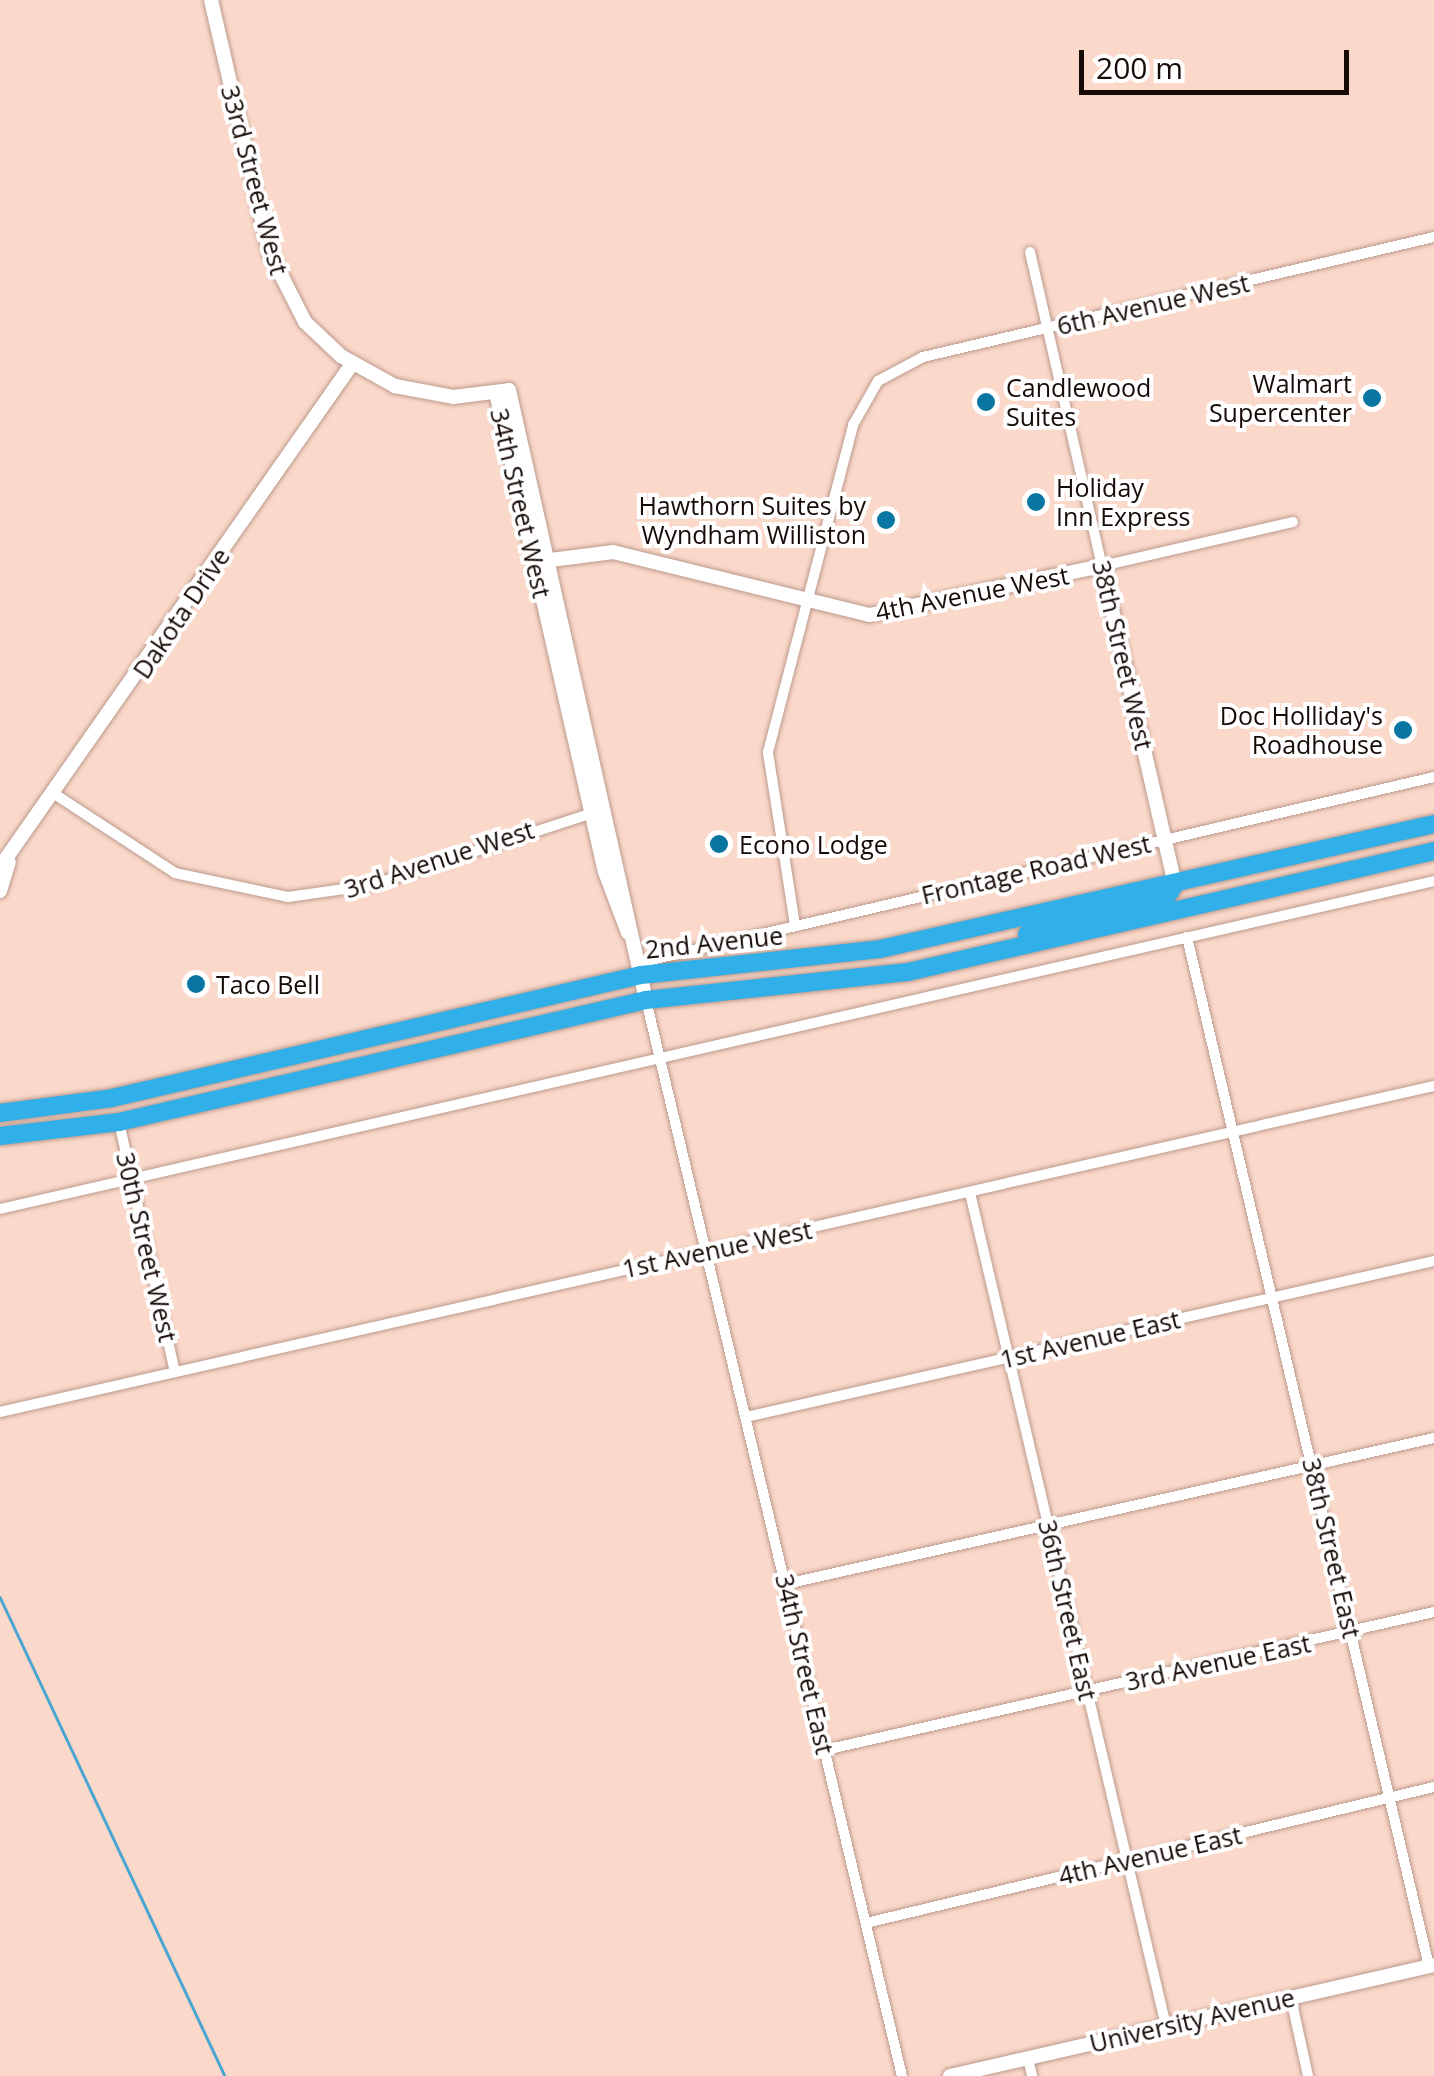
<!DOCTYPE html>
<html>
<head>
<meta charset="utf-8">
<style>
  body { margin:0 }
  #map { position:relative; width:1434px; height:2076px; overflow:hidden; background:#fbd9ca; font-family:"Open Sans",sans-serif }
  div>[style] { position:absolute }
  .stream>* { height:2.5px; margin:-1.25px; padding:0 1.25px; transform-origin:1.25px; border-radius:1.25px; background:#4ba5d2 }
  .roads { filter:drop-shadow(0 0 2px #bb9a8d) drop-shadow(0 0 2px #bb9a8d) }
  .street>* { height:10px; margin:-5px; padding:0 5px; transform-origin:5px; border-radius:5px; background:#fff }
  .secondary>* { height:14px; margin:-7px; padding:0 7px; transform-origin:7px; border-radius:7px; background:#fff }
  .highway>* { height:18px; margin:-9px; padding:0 9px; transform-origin:9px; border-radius:9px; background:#31afe8 }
  .dots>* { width:28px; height:28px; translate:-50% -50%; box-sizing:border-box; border:5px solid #fff; border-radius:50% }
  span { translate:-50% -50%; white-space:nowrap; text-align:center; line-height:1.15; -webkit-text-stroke:8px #fff; paint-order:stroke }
  .street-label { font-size:25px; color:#160b07 }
  .poi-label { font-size:25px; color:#160b07 }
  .right { translate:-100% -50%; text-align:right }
  .left { translate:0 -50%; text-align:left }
  .scale { position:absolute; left:1079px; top:50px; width:270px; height:45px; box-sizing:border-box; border:5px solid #160b07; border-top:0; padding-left:12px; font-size:30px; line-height:35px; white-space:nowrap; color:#160b07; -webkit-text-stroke:8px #fff; paint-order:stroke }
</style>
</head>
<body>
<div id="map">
  <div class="stream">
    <div style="left:0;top:1597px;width:529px;rotate:64.84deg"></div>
  </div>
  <div class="roads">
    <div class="street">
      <div style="left:1030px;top:252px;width:322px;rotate:77.1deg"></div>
      <div style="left:1102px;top:566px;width:196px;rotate:-13deg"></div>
      <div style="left:56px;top:795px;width:142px;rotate:33.2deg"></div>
      <div style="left:175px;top:873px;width:116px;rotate:12deg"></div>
      <div style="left:288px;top:897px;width:85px;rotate:-8.1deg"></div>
      <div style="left:372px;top:885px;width:235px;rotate:-18.1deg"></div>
      <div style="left:795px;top:925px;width:175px;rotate:-98.9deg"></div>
      <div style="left:768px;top:752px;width:338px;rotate:-75.4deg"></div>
      <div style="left:853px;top:425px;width:51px;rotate:-60.4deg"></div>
      <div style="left:878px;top:381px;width:51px;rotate:-28.1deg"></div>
      <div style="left:923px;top:357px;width:525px;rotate:-13.22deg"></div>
      <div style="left:1187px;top:937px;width:1057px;rotate:76.77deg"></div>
      <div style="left:638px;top:963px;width:817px;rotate:-13.15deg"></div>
      <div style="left:646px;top:1000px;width:1106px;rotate:76.62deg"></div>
      <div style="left:119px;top:1122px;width:256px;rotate:77.4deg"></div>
      <div style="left:970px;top:1193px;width:856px;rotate:76.76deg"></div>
      <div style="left:0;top:1209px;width:1471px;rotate:-12.88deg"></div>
      <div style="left:0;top:1412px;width:1471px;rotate:-12.81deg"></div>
      <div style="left:746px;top:1417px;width:705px;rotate:-12.78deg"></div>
      <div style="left:786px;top:1584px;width:664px;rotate:-12.7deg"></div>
      <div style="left:825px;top:1750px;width:624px;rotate:-12.77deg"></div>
      <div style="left:866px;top:1923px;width:584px;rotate:-13.47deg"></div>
      <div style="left:1291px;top:1998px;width:80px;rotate:77.7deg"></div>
      <div style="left:1028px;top:2058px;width:18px;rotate:77deg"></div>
    </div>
    <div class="secondary">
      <div style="left:211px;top:0;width:258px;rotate:77deg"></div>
      <div style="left:269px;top:251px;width:80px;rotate:63.1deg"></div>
      <div style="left:305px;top:322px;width:50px;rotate:43.4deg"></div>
      <div style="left:341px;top:356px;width:62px;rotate:29.1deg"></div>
      <div style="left:395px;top:386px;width:59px;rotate:10.7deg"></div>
      <div style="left:453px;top:397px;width:56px;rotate:-7.1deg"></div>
      <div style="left:509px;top:390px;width:625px;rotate:77.34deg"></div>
      <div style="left:496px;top:393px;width:491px;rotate:77.2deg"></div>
      <div style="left:605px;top:872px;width:65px;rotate:69.3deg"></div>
      <div style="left:535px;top:562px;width:79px;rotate:-7.3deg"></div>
      <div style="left:613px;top:552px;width:264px;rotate:13.8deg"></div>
      <div style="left:869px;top:615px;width:238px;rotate:-11.9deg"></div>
      <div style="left:1102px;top:566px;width:326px;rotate:77.1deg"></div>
      <div style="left:0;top:867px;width:614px;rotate:-55.02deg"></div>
      <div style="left:0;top:891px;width:30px;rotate:-73deg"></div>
      <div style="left:950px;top:2076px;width:497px;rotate:-12.9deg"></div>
    </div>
    <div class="highway">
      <div style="left:1027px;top:934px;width:144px;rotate:-14.5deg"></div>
      <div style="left:1166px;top:898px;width:17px;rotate:-57deg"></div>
      <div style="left:0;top:1113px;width:113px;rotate:-7.6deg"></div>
      <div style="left:112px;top:1098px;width:543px;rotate:-13.09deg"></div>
      <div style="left:641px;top:975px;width:240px;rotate:-6.2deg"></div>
      <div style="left:880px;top:949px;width:568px;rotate:-12.71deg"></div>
      <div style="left:0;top:1136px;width:120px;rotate:-6.7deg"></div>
      <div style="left:119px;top:1122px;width:541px;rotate:-13.03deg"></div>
      <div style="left:646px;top:1000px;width:263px;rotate:-6.1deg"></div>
      <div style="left:908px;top:972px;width:540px;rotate:-12.95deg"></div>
    </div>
  </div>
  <div class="dots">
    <div style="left:1372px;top:398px;background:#0876a1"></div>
    <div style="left:986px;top:402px;background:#0876a1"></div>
    <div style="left:1036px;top:502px;background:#0876a1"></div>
    <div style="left:886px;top:520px;background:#0876a1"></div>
    <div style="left:1403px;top:730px;background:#0876a1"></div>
    <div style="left:719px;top:844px;background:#0876a1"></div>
    <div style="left:196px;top:984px;background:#0876a1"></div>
  </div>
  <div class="street-label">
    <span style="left:255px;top:180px;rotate:75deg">33rd Street West</span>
    <span style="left:1153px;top:304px;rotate:-13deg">6th Avenue West</span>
    <span style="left:521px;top:503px;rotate:77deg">34th Street West</span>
    <span style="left:972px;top:593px;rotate:-11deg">4th Avenue West</span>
    <span style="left:181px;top:613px;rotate:-56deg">Dakota Drive</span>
    <span style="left:1123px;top:655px;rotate:77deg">38th Street West</span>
    <span style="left:439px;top:859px;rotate:-18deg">3rd Avenue West</span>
    <span style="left:1036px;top:869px;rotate:-13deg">Frontage Road West</span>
    <span style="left:714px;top:942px;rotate:-6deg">2nd Avenue</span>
    <span style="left:147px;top:1247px;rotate:77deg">30th Street West</span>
    <span style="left:717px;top:1249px;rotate:-12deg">1st Avenue West</span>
    <span style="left:1090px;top:1339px;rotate:-13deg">1st Avenue East</span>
    <span style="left:1332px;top:1548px;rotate:77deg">38th Street East</span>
    <span style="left:1068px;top:1610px;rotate:77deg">36th Street East</span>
    <span style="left:1218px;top:1662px;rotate:-12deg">3rd Avenue East</span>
    <span style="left:805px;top:1664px;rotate:77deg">34th Street East</span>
    <span style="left:1150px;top:1855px;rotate:-13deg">4th Avenue East</span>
    <span style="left:1192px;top:2020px;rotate:-13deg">University Avenue</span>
  </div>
  <div class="poi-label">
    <span class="right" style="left:1352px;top:398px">Walmart<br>Supercenter</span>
    <span class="left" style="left:1006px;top:402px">Candlewood<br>Suites</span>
    <span class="left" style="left:1056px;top:502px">Holiday<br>Inn Express</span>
    <span class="right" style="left:866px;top:520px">Hawthorn Suites by<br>Wyndham Williston</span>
    <span class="right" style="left:1383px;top:730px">Doc Holliday's<br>Roadhouse</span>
    <span class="left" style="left:739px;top:844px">Econo Lodge</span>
    <span class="left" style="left:216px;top:984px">Taco Bell</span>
  </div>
  <div class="scale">200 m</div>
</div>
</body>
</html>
